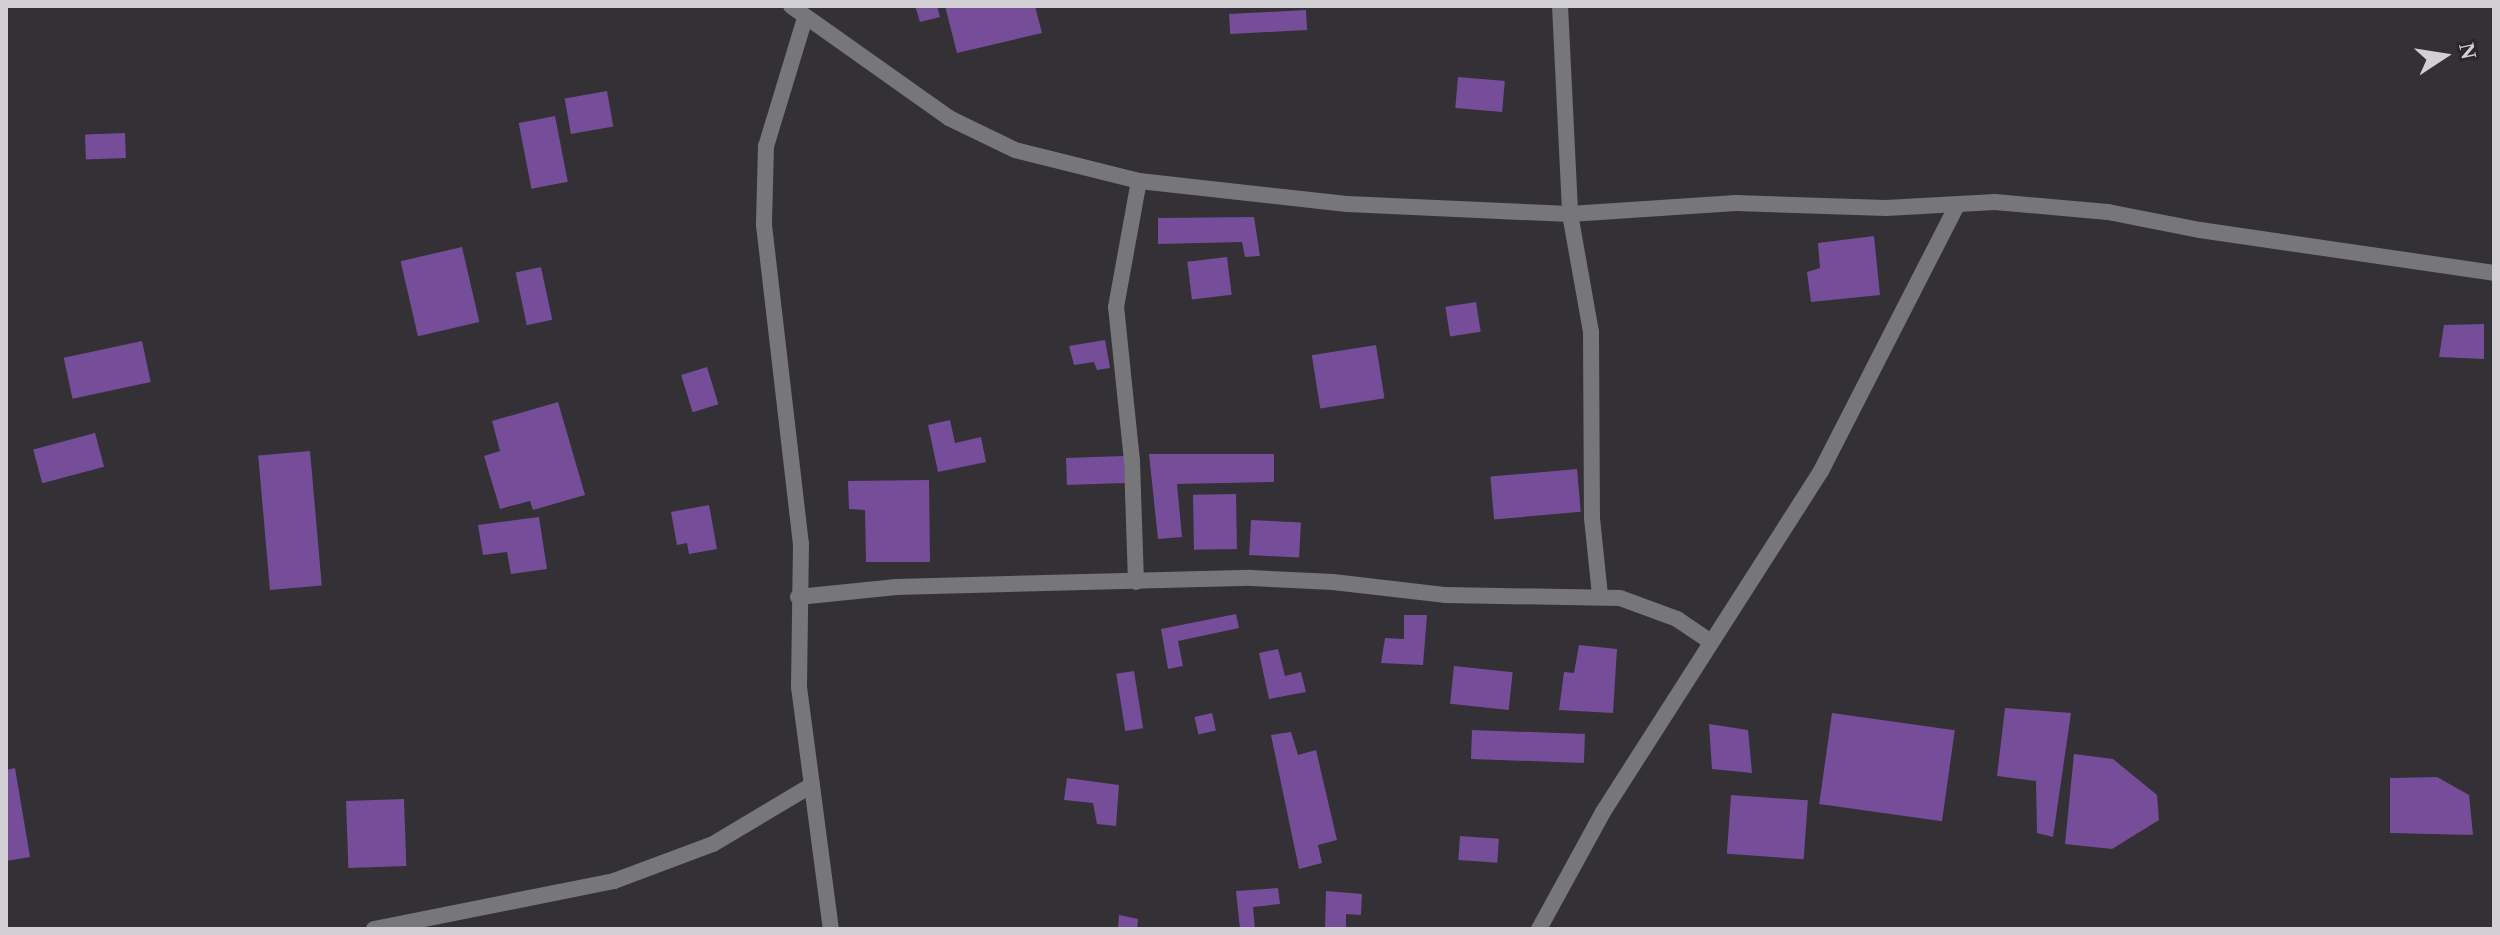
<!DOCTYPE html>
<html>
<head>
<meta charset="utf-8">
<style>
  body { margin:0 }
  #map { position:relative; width:2500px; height:935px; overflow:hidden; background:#333036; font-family:"Times New Roman",serif }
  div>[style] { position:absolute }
  .building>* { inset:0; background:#764d98; transform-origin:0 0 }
  .street>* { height:16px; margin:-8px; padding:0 8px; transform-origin:8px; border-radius:8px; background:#777679 }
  span { translate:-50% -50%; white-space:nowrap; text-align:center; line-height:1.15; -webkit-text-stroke:7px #29262c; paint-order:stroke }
  .frame { position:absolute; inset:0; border:8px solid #d2d0d4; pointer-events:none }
  .north { position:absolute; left:2404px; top:16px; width:80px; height:80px; -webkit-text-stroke:6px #29262c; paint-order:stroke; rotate:78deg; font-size:22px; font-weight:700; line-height:32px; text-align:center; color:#d2d0d4 }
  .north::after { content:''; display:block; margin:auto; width:28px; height:36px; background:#d2d0d4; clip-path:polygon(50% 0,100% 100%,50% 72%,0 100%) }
</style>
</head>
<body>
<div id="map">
  <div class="building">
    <div style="clip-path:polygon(915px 6px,937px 6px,940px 17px,920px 22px)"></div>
    <div style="clip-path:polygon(945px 6px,1035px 6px,1042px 33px,957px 53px)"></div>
    <div style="left:1306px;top:10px;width:20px;height:77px;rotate:87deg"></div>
    <div style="left:1458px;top:77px;width:47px;height:31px;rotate:5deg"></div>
    <div style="left:607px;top:91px;width:36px;height:43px;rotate:80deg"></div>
    <div style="left:555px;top:116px;width:67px;height:37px;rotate:79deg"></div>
    <div style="left:125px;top:133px;width:25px;height:40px;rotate:88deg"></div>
    <div style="clip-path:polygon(1254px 217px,1260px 256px,1245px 257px,1242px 242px,1158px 244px,1158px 218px)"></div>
    <div style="clip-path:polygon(1874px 236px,1880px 295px,1811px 302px,1807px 272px,1820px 268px,1818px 243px)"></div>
    <div style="left:462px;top:247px;width:77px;height:63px;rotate:77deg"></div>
    <div style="left:1227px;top:257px;width:38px;height:40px;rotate:83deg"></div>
    <div style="left:541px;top:267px;width:54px;height:26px;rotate:78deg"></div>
    <div style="left:1476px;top:302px;width:30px;height:31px;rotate:81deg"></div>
    <div style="clip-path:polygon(2484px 324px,2484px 359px,2439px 357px,2444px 325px)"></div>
    <div style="clip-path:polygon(1105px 340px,1110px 368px,1097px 370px,1094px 362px,1074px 365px,1069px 346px)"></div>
    <div style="left:142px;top:341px;width:42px;height:80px;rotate:78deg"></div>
    <div style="left:1376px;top:345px;width:54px;height:65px;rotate:81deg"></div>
    <div style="left:707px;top:367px;width:39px;height:27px;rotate:73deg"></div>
    <div style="clip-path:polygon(558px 402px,585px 495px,533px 510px,530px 501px,500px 509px,484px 456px,500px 451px,492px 421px)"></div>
    <div style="clip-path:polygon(950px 420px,955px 443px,981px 437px,986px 462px,938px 472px,928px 425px)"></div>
    <div style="left:95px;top:433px;width:35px;height:64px;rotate:75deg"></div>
    <div style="left:310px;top:451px;width:135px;height:52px;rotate:85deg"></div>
    <div style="clip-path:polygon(1149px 454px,1274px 454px,1274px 482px,1177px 484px,1182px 537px,1158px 539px)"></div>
    <div style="left:1124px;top:456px;width:27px;height:58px;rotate:88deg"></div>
    <div style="left:1577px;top:469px;width:43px;height:87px;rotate:85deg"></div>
    <div style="clip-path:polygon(929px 480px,930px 562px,866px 562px,865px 510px,849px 509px,848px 481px)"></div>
    <div style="left:1236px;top:494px;width:55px;height:43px;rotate:89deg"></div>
    <div style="clip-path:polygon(709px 505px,717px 549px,689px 554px,687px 543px,677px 545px,671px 512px)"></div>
    <div style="clip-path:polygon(539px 517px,547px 569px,511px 574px,507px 552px,483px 555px,478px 525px)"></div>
    <div style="left:1251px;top:520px;width:50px;height:35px;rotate:3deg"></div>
    <div style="clip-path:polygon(1236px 614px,1239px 628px,1178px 641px,1183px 666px,1168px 669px,1161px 629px)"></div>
    <div style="clip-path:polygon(1404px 615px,1427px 615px,1423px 665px,1381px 663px,1385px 638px,1404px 639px)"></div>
    <div style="clip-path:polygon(1579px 645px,1617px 649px,1613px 713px,1559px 710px,1564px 672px,1574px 673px)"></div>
    <div style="clip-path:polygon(1278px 649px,1285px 676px,1301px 672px,1306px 692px,1269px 699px,1259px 653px)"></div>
    <div style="left:1454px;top:666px;width:59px;height:38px;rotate:6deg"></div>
    <div style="left:1134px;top:671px;width:58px;height:18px;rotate:81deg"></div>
    <div style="clip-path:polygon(2005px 708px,2071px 713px,2053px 837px,2037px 833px,2036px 781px,1997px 776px)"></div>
    <div style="left:1212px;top:713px;width:18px;height:18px;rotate:77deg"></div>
    <div style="left:1832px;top:713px;width:124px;height:92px;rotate:8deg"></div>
    <div style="clip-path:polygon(1709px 724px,1748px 730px,1752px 773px,1712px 769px)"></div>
    <div style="left:1472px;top:730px;width:113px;height:29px;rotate:2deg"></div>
    <div style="clip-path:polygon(1291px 732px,1298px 755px,1316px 750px,1337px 840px,1318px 845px,1322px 863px,1299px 869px,1271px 735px)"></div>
    <div style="clip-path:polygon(2074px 754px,2113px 759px,2157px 795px,2159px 820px,2112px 849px,2065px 844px)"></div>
    <div style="clip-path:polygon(15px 768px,30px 857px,6px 861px,6px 770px)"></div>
    <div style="clip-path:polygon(2437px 777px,2469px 795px,2473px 835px,2390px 833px,2390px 778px)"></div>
    <div style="clip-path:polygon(1067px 778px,1119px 785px,1116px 826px,1097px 824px,1093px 803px,1064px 800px)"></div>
    <div style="left:1731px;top:795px;width:77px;height:59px;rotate:4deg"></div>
    <div style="left:404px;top:799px;width:67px;height:58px;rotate:88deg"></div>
    <div style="left:1460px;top:836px;width:39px;height:24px;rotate:4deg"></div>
    <div style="clip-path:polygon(1278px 888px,1280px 904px,1253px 907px,1255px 929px,1240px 929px,1236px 891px)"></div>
    <div style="clip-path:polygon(1326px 891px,1362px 894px,1361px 915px,1346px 914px,1346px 929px,1325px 929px)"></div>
    <div style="clip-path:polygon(1119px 915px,1138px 919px,1137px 929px,1118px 929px)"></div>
  </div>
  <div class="street">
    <div style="left:791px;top:6px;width:194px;rotate:35.3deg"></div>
    <div style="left:949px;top:118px;width:73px;rotate:25.9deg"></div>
    <div style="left:1015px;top:150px;width:128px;rotate:14deg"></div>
    <div style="left:1139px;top:181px;width:209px;rotate:6.3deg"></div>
    <div style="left:1347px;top:204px;width:223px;rotate:2.6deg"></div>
    <div style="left:1570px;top:214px;width:166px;rotate:-3.8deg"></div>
    <div style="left:1736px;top:203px;width:150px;rotate:1.9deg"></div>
    <div style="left:1886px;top:208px;width:109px;rotate:-3.2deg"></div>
    <div style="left:1995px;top:202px;width:113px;rotate:5.1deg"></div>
    <div style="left:2108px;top:212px;width:94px;rotate:11.1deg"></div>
    <div style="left:2200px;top:230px;width:297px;rotate:8.3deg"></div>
    <div style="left:1560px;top:6px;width:208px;rotate:87.2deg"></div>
    <div style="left:1570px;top:214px;width:120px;rotate:79.9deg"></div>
    <div style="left:1591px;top:332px;width:186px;rotate:89.7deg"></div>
    <div style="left:1592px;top:518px;width:78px;rotate:84.1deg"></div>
    <div style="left:805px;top:18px;width:134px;rotate:106.9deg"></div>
    <div style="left:766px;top:146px;width:79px;rotate:91.5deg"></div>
    <div style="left:764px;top:225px;width:320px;rotate:83.4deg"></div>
    <div style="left:801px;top:543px;width:144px;rotate:90.8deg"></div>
    <div style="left:799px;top:687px;width:244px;rotate:82.5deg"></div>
    <div style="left:1136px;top:582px;width:121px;rotate:-91.9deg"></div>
    <div style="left:1132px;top:461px;width:155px;rotate:-95.9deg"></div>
    <div style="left:1116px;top:307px;width:128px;rotate:-79.7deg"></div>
    <div style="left:798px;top:597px;width:99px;rotate:-5.8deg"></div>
    <div style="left:896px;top:587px;width:355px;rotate:-1.5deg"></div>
    <div style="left:1251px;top:578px;width:82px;rotate:2.8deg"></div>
    <div style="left:1333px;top:582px;width:114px;rotate:6.6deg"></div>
    <div style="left:1446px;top:595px;width:174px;rotate:1deg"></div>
    <div style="left:1620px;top:598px;width:61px;rotate:20.2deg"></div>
    <div style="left:1677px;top:619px;width:40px;rotate:34deg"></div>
    <div style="left:374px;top:929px;width:245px;rotate:-11.3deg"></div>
    <div style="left:614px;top:881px;width:106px;rotate:-20.5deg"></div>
    <div style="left:713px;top:844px;width:115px;rotate:-30.8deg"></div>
    <div style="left:1539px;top:929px;width:133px;rotate:-61.3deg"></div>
    <div style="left:1603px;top:812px;width:405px;rotate:-57.4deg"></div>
    <div style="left:1821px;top:471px;width:299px;rotate:-62.9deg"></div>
  </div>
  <div class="frame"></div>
  <div class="north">N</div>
</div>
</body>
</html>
